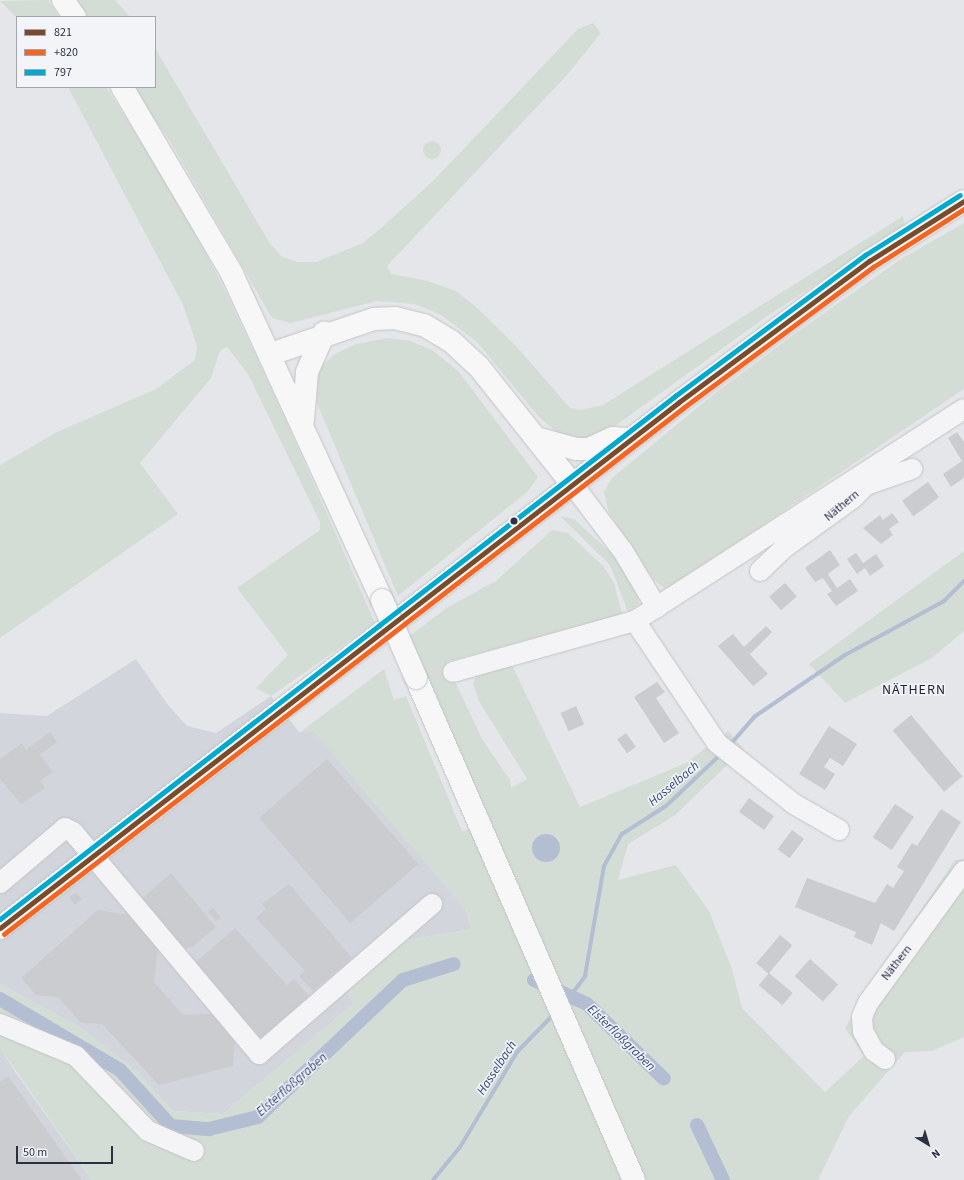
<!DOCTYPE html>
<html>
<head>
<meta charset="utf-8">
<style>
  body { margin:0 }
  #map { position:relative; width:964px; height:1180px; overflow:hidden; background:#e5e6e9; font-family:"Source Sans 3",sans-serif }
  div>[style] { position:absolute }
  .built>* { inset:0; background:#d3d5dc }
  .green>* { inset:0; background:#d4ddd5 }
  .round { border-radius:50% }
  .water>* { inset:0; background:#b4bed3 }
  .stream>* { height:4px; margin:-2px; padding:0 2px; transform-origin:2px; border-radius:2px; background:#b4bed3 }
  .canal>* { height:14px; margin:-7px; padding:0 7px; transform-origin:7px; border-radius:7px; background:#b4bed3 }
  .building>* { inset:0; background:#cbccd0; transform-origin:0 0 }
  .roads { filter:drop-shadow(0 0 1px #c3c4c7) drop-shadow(0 0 1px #c3c4c7) }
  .minor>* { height:20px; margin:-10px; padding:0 10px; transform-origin:10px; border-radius:10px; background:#f4f4f6 }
  .major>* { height:22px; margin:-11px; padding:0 11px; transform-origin:11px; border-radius:11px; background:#f7f7f8 }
  .bridges { filter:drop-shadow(0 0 1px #c1c3c7) drop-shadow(0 0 1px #c1c3c7) }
  .major-bridge>* { height:22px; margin:-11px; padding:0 11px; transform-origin:11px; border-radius:11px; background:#f7f7f8 }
  .bus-1>* { height:5px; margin:-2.5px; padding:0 2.5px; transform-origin:2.5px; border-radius:2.5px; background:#7a4b2a }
  .bus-2>* { height:5px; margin:-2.5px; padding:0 2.5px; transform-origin:2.5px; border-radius:2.5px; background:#f26522 }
  .bus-3>* { height:5px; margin:-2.5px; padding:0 2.5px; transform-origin:2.5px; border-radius:2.5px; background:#00a9ce }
  .dots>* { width:11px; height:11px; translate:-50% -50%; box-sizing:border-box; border:2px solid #f3f4f8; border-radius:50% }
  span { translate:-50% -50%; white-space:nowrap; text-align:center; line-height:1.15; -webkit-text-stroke:3px #f3f4f8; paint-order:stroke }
  .street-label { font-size:12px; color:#2b3043 }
  .water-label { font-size:13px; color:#354977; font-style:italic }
  .quarter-label { font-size:14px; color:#1d2134; letter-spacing:1px }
  .legend { position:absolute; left:16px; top:16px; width:140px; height:72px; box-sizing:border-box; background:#f3f4f8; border:1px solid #a3a6b0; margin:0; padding:5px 7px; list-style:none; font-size:12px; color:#2b3043 }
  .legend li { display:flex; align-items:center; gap:8px; height:20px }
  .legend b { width:20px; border:1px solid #a3a6b0 }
  .north { position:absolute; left:908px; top:1124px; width:40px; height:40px; -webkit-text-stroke:3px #f3f4f8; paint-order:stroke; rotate:142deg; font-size:11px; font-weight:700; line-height:16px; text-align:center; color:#2b3043 }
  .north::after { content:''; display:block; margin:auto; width:14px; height:18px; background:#2b3043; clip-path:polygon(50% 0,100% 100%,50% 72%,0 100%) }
  .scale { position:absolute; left:16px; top:1146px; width:97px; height:18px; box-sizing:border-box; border:2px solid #2b3043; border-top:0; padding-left:5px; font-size:12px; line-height:14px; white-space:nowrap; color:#2b3043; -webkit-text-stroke:3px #f3f4f8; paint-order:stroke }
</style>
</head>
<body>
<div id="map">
  <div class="built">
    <div style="clip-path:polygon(136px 659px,168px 705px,187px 726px,216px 733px,271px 696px,299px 732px,313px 730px,466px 910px,472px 929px,407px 940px,353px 1004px,223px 1114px,173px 1111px,135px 1070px,78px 1026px,0 984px,0 713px,47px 716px)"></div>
    <div style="clip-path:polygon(0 1048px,16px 1073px,92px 1180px,0 1180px)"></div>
  </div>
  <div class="green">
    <div style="clip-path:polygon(48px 0,59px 17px,17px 18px,0 1px)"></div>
    <div style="clip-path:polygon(69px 0,115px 0,130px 17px,81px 17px)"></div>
    <div style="clip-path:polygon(593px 23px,601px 33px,567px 75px,387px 266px,391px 274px,428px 281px,456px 291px,474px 305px,516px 346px,570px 408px,580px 410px,603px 405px,903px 216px,905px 226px,766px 317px,597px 439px,563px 438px,537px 415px,478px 343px,441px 315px,415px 304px,377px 301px,291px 323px,272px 318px,170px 141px,131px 87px,155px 87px,155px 48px,269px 242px,281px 256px,297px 262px,316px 262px,363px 243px,382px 227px,433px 181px,578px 29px)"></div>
    <div style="clip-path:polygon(68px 87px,106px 87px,172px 191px,222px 284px,286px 421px,375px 623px,271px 696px,256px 688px,288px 655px,237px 588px,320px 530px,320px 522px,248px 374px,227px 347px,220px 351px,211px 378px,140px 463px,178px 514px,0 638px,0 465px,57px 432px,156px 389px,195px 360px,197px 346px,183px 305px)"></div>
    <div class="round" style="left:423px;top:141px;width:18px;height:18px"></div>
    <div style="clip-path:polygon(964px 223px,964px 389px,667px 590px,654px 580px,609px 513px,604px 492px,612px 478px,714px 394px,793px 335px,901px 259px)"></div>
    <div style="clip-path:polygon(388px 338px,410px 341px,432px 350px,459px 372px,538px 477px,527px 492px,398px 596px,317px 403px,318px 369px,335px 354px,356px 344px)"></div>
    <div style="clip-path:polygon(560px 516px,574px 519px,620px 561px,637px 586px,639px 604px,628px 612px,610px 565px)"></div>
    <div style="clip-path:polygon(552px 530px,568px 533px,604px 567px,614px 583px,622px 614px,446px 662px,482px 739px,510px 780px,511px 788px,527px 779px,479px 701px,473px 684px,477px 674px,512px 665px,580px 807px,686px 763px,728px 731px,744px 749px,674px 816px,628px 844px,618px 880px,676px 865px,709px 911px,732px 969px,742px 1008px,825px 1092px,864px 1056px,845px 1028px,881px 968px,955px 860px,964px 859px,964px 1037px,932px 1051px,905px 1052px,849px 1116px,818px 1180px,92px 1180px,0 1048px,0 984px,78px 1026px,135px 1070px,173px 1111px,223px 1114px,353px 1004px,346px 990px,407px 940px,472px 929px,466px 910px,313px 731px,299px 733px,384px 669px,394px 700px,406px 696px,462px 831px,488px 824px,408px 637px,448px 607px,496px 581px)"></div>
    <div style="clip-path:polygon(964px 551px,964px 631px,932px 658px,845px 703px,809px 664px)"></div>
  </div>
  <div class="water">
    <div class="round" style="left:532px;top:834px;width:28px;height:28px"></div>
  </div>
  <div class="stream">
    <div style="left:729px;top:746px;width:38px;rotate:-49deg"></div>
    <div style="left:754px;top:717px;width:110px;rotate:-34.3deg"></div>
    <div style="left:845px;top:655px;width:113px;rotate:-28.6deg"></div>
    <div style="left:944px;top:601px;width:28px;rotate:-45deg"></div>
    <div style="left:565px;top:1003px;width:34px;rotate:-53deg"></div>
    <div style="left:585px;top:976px;width:112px;rotate:-80.2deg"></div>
    <div style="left:604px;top:866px;width:37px;rotate:-61deg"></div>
    <div style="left:622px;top:834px;width:52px;rotate:-32.5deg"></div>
    <div style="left:666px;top:806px;width:76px;rotate:-43.4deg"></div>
    <div style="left:433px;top:1180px;width:43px;rotate:-50.7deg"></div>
    <div style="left:460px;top:1147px;width:111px;rotate:-59deg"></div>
    <div style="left:517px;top:1052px;width:53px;rotate:-45.8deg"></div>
  </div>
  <div class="canal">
    <div style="left:534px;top:980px;width:58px;rotate:24.4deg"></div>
    <div style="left:587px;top:1004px;width:107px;rotate:44.2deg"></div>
    <div style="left:0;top:999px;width:139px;rotate:30.6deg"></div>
    <div style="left:120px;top:1070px;width:76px;rotate:47.7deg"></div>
    <div style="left:171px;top:1126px;width:38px;rotate:5deg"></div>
    <div style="left:209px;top:1129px;width:50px;rotate:-13.8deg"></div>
    <div style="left:258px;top:1117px;width:199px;rotate:-43.4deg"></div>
    <div style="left:403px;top:980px;width:53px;rotate:-17.4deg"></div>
    <div style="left:697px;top:1125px;width:61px;rotate:64.7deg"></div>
  </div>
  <div class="building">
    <div style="clip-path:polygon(957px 432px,964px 442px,964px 478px,951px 487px,943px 474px,962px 461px,948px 438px)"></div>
    <div style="left:928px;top:482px;width:19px;height:32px;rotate:54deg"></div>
    <div style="clip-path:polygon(892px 513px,899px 522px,889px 529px,893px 535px,881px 544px,863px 528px,880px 515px,883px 520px)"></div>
    <div style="clip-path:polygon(830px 550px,840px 565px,828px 574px,837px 588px,850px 579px,858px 591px,836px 606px,827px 594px,832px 591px,823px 578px,815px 582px,805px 568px)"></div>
    <div style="clip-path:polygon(856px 553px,863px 563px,876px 554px,884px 566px,870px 576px,865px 568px,857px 574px,847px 559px)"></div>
    <div style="left:785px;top:583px;width:18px;height:21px;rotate:49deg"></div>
    <div style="clip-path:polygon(766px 626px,772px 632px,750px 654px,745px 649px,768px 674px,753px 686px,718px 646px,733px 634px,744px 647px)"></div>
    <div style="clip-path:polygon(657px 682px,665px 692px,656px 698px,679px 733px,664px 743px,634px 697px)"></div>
    <div style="left:576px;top:706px;width:20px;height:17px;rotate:66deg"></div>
    <div style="left:911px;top:715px;width:80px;height:24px;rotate:50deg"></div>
    <div style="clip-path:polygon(829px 726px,857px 744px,843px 766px,830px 758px,824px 767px,835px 774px,825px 790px,799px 774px)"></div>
    <div style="clip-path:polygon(50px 732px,57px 742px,40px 755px,53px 772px,40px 781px,45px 788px,21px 804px,0 779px,0 759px,22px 743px,26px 750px)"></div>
    <div style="left:626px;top:733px;width:17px;height:11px;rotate:54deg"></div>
    <div style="left:327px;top:759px;width:139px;height:90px;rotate:49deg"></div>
    <div style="left:749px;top:798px;width:31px;height:17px;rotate:36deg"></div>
    <div style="left:895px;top:804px;width:23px;height:40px;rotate:34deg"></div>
    <div style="clip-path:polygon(941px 809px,961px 822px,894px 931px,881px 923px,872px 945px,854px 937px,856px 932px,795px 907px,807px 878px,875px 903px,887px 884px,893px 888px,904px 871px,897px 867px,912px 843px,917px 846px)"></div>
    <div style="left:792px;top:830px;width:15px;height:24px;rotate:37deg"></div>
    <div style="clip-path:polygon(171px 873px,216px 927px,191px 948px,176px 946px,138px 902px)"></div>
    <div style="clip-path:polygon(289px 884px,352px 958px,313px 991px,299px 976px,305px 971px,256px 918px,266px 909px,262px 904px)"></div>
    <div style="left:76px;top:892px;width:9px;height:9px;rotate:49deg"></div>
    <div style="clip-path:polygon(213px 908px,221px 918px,216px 921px,208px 912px)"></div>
    <div style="clip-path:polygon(98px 910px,128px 915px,158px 948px,154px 982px,183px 1015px,212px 1014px,235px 1041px,233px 1066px,159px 1085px,102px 1024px,81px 1023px,58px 997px,36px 995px,21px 978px)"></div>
    <div style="clip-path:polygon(235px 928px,287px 985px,294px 979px,309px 996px,261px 1038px,195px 963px)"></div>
    <div style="left:780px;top:935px;width:16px;height:37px;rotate:40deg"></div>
    <div style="left:810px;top:959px;width:38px;height:23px;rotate:42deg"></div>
    <div style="left:769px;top:973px;width:31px;height:16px;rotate:40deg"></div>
    <div style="clip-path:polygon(8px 1076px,82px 1180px,0 1180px,0 1082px)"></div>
  </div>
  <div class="roads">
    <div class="minor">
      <div style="left:573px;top:485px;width:83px;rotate:52.9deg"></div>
      <div style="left:623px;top:551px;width:66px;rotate:59.2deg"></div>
      <div style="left:866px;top:485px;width:49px;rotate:-19.2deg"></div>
      <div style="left:760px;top:571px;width:33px;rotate:-44deg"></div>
      <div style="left:784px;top:548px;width:85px;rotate:-35.9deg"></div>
      <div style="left:853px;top:498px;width:18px;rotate:-45deg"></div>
      <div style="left:866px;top:485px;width:4px;rotate:-117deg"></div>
      <div style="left:635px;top:621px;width:147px;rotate:56.1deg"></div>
      <div style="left:717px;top:743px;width:98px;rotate:38.4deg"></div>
      <div style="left:794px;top:804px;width:52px;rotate:30deg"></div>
      <div style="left:453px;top:672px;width:189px;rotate:-15.7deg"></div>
      <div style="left:635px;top:621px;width:391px;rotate:-32.8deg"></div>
      <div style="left:0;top:883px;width:85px;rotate:-40.2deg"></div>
      <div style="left:65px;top:828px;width:9px;rotate:27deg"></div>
      <div style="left:73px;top:832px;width:290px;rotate:50deg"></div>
      <div style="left:259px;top:1054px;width:229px;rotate:-40.9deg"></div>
      <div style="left:0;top:1024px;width:82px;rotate:22.8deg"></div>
      <div style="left:76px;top:1056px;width:104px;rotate:46.2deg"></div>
      <div style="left:148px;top:1131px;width:50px;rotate:23.5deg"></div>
      <div style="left:885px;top:1059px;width:14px;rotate:-144deg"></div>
      <div style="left:874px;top:1051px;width:23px;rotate:-119deg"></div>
      <div style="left:863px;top:1031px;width:14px;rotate:-94deg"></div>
      <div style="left:862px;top:1017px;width:15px;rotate:-67deg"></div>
      <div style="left:868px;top:1003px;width:163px;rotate:-54deg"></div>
    </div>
    <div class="major">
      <div style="left:63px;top:0;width:21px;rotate:55deg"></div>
      <div style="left:122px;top:87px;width:217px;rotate:59.5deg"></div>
      <div style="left:232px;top:274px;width:359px;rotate:65.3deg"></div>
      <div style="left:271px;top:354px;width:109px;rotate:-18.8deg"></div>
      <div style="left:374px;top:319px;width:21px;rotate:-3deg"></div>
      <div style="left:395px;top:318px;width:30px;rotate:14deg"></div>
      <div style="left:424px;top:325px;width:31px;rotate:31deg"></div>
      <div style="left:451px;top:341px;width:38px;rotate:43deg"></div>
      <div style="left:479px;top:367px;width:151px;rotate:51.5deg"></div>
      <div style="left:303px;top:420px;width:48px;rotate:-85.2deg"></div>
      <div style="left:307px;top:372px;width:43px;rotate:-66.4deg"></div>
      <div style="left:539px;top:439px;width:39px;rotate:15deg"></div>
      <div style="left:577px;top:449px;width:12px"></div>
      <div style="left:589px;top:449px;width:26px;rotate:-25deg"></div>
      <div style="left:613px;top:438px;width:13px;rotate:4deg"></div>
      <div style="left:416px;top:678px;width:547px;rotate:66.53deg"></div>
      <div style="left:0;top:928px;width:859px;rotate:-37.76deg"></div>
      <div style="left:679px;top:402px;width:237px;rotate:-36.6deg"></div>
      <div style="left:869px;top:261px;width:112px;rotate:-32.3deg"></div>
    </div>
  </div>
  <div class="bridges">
    <div class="major-bridge">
      <div style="left:382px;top:600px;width:85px;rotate:66.4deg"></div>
    </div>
  </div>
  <div class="bus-1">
    <div style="left:0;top:928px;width:859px;rotate:-37.76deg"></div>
    <div style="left:679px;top:402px;width:237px;rotate:-36.6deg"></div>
    <div style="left:869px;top:261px;width:112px;rotate:-32.3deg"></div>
  </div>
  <div class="bus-2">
    <div style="left:4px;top:934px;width:859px;rotate:-37.76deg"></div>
    <div style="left:683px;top:408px;width:237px;rotate:-36.6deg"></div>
    <div style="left:873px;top:267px;width:108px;rotate:-32.5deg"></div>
  </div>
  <div class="bus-3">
    <div style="left:0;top:919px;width:854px;rotate:-37.77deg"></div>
    <div style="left:675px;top:396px;width:237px;rotate:-36.6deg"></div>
    <div style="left:865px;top:255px;width:112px;rotate:-32.3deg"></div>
  </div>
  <div class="dots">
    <div style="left:514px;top:521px;background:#2b3043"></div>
  </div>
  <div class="street-label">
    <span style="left:842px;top:506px;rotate:-40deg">Näthern</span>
    <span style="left:897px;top:963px;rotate:-52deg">Näthern</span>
  </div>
  <div class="water-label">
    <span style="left:674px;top:784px;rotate:-40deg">Hasselbach</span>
    <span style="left:621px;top:1038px;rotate:44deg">Elsterfloßgraben</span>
    <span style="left:497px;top:1068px;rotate:-57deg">Hasselbach</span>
    <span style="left:292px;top:1085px;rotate:-41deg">Elsterfloßgraben</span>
  </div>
  <div class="quarter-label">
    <span style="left:914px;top:690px">NÄTHERN</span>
  </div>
  <ul class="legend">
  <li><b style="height:5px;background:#7a4b2a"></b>821</li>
  <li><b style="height:5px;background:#f26522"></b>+820</li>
  <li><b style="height:5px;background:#00a9ce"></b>797</li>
  </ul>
  <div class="north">N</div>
  <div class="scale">50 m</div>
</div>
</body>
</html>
